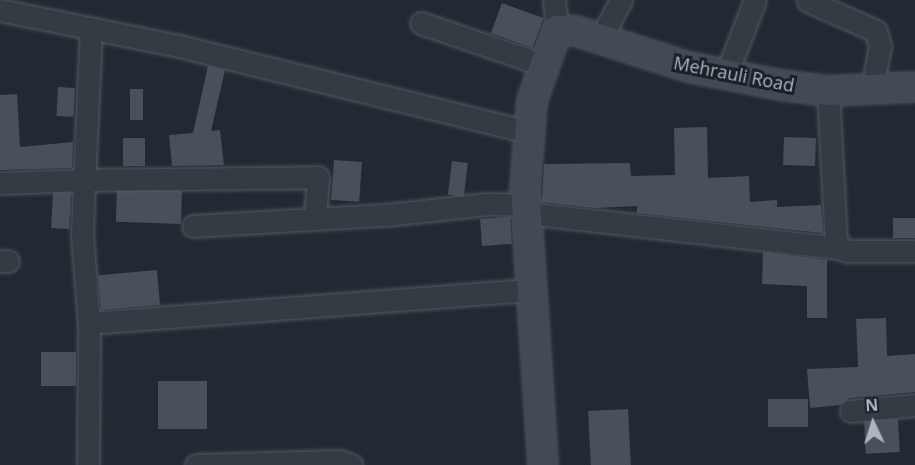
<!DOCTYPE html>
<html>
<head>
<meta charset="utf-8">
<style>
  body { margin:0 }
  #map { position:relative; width:915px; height:465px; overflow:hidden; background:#212932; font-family:"Open Sans",sans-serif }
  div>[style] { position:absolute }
  .building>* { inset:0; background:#48505c; transform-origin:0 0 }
  .roads { filter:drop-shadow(0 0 2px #525861) drop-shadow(0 0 2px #525861) }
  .street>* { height:21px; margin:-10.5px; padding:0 10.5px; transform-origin:10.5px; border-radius:10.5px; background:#343b43 }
  .secondary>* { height:28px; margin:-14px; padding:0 14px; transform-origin:14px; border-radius:14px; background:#434a56 }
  span { translate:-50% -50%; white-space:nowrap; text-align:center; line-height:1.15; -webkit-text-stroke:6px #1a2028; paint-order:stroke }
  .street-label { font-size:18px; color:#aeb5c0 }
  .north { position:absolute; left:843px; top:393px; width:60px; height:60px; -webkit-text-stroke:4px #1a2028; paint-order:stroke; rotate:356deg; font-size:16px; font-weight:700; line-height:24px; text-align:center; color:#aeb5c0 }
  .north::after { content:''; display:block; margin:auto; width:21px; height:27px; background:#aeb5c0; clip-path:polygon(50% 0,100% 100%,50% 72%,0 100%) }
</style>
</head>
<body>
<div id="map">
  <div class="building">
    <div style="left:502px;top:3px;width:44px;height:32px;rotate:20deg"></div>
    <div style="clip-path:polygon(208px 66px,225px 70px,211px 131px,220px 130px,224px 165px,172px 166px,169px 135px,193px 133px)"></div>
    <div style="left:58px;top:87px;width:17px;height:29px;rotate:3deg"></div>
    <div style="left:130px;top:89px;width:13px;height:31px"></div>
    <div style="clip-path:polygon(17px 94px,20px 147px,73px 142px,72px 168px,0 170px,0 95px)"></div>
    <div style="clip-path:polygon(707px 127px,708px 178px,749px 176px,750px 202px,777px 200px,777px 207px,821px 205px,823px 233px,637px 213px,637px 206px,595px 208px,542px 202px,544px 164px,630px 163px,631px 176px,675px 175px,674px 128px)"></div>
    <div style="left:784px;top:137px;width:32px;height:28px;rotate:2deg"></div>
    <div style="left:145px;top:138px;width:28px;height:22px;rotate:90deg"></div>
    <div style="left:334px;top:160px;width:28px;height:40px;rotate:4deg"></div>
    <div style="left:452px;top:161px;width:16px;height:34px;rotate:7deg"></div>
    <div style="left:182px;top:191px;width:33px;height:65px;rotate:92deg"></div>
    <div style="left:71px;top:193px;width:36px;height:18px;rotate:93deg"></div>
    <div style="left:510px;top:217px;width:27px;height:30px;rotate:86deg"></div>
    <div style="left:915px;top:218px;width:20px;height:22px;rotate:90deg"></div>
    <div style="clip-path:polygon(763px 252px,827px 260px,827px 318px,807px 318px,807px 286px,762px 284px)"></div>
    <div style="left:157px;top:270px;width:35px;height:59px;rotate:85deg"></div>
    <div style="clip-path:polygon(886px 318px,887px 356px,915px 354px,915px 392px,850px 398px,840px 405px,810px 408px,807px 369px,858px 367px,856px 319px)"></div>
    <div style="left:76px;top:352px;width:34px;height:35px;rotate:90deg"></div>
    <div style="left:158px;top:381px;width:49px;height:48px"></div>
    <div style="left:808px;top:399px;width:28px;height:40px;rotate:90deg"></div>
    <div style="left:628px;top:409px;width:56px;height:40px;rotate:87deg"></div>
    <div style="left:898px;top:419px;width:33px;height:34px;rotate:87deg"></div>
  </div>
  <div class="roads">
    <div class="street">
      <div style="left:554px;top:0;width:30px;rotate:84deg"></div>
      <div style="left:808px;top:1px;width:74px;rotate:23.8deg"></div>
      <div style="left:876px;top:31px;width:16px;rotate:75deg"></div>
      <div style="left:880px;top:46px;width:44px;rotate:100.5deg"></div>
      <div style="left:0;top:10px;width:187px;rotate:11.4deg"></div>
      <div style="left:183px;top:47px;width:355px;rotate:13.8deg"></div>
      <div style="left:421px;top:23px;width:130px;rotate:18.9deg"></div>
      <div style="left:91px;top:28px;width:152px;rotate:92.6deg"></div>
      <div style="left:84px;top:180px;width:234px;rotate:-0.7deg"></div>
      <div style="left:318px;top:177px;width:42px;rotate:94.1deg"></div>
      <div style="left:600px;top:40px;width:45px;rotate:-62.3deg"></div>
      <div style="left:726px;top:75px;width:80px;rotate:-68.9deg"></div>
      <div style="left:828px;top:91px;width:151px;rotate:87deg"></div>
      <div style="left:836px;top:242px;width:13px;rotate:42deg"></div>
      <div style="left:846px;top:251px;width:69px"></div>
      <div style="left:0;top:183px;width:84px;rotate:-2deg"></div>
      <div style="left:84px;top:180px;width:55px;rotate:92.1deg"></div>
      <div style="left:82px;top:235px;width:88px;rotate:85.5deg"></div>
      <div style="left:89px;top:323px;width:142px;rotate:90.4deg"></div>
      <div style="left:527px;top:213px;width:314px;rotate:6.4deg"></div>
      <div style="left:193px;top:226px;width:193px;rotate:-3.3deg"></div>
      <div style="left:386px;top:215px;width:102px;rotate:-6.2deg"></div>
      <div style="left:487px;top:204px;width:39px;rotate:1deg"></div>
      <div style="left:0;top:261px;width:8px"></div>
      <div style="left:89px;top:323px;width:444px;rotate:-4.3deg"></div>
      <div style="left:851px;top:411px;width:64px;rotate:-5.4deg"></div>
      <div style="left:196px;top:465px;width:143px;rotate:-1.6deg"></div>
      <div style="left:339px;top:461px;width:13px;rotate:18deg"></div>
    </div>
    <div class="secondary">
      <div style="left:543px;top:465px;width:276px;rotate:-93.7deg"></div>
      <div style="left:525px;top:190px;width:89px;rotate:-85.5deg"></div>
      <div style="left:532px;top:101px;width:75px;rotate:-70.6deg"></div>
      <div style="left:557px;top:30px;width:19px;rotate:3deg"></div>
      <div style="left:576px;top:31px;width:118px;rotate:17.8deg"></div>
      <div style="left:688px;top:67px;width:94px;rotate:11.1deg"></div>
      <div style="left:780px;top:85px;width:48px;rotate:7.1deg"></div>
      <div style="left:828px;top:91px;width:87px;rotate:-2.6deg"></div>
    </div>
  </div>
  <div class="street-label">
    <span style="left:734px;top:74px;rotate:11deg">Mehrauli Road</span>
  </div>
  <div class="north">N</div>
</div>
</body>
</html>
